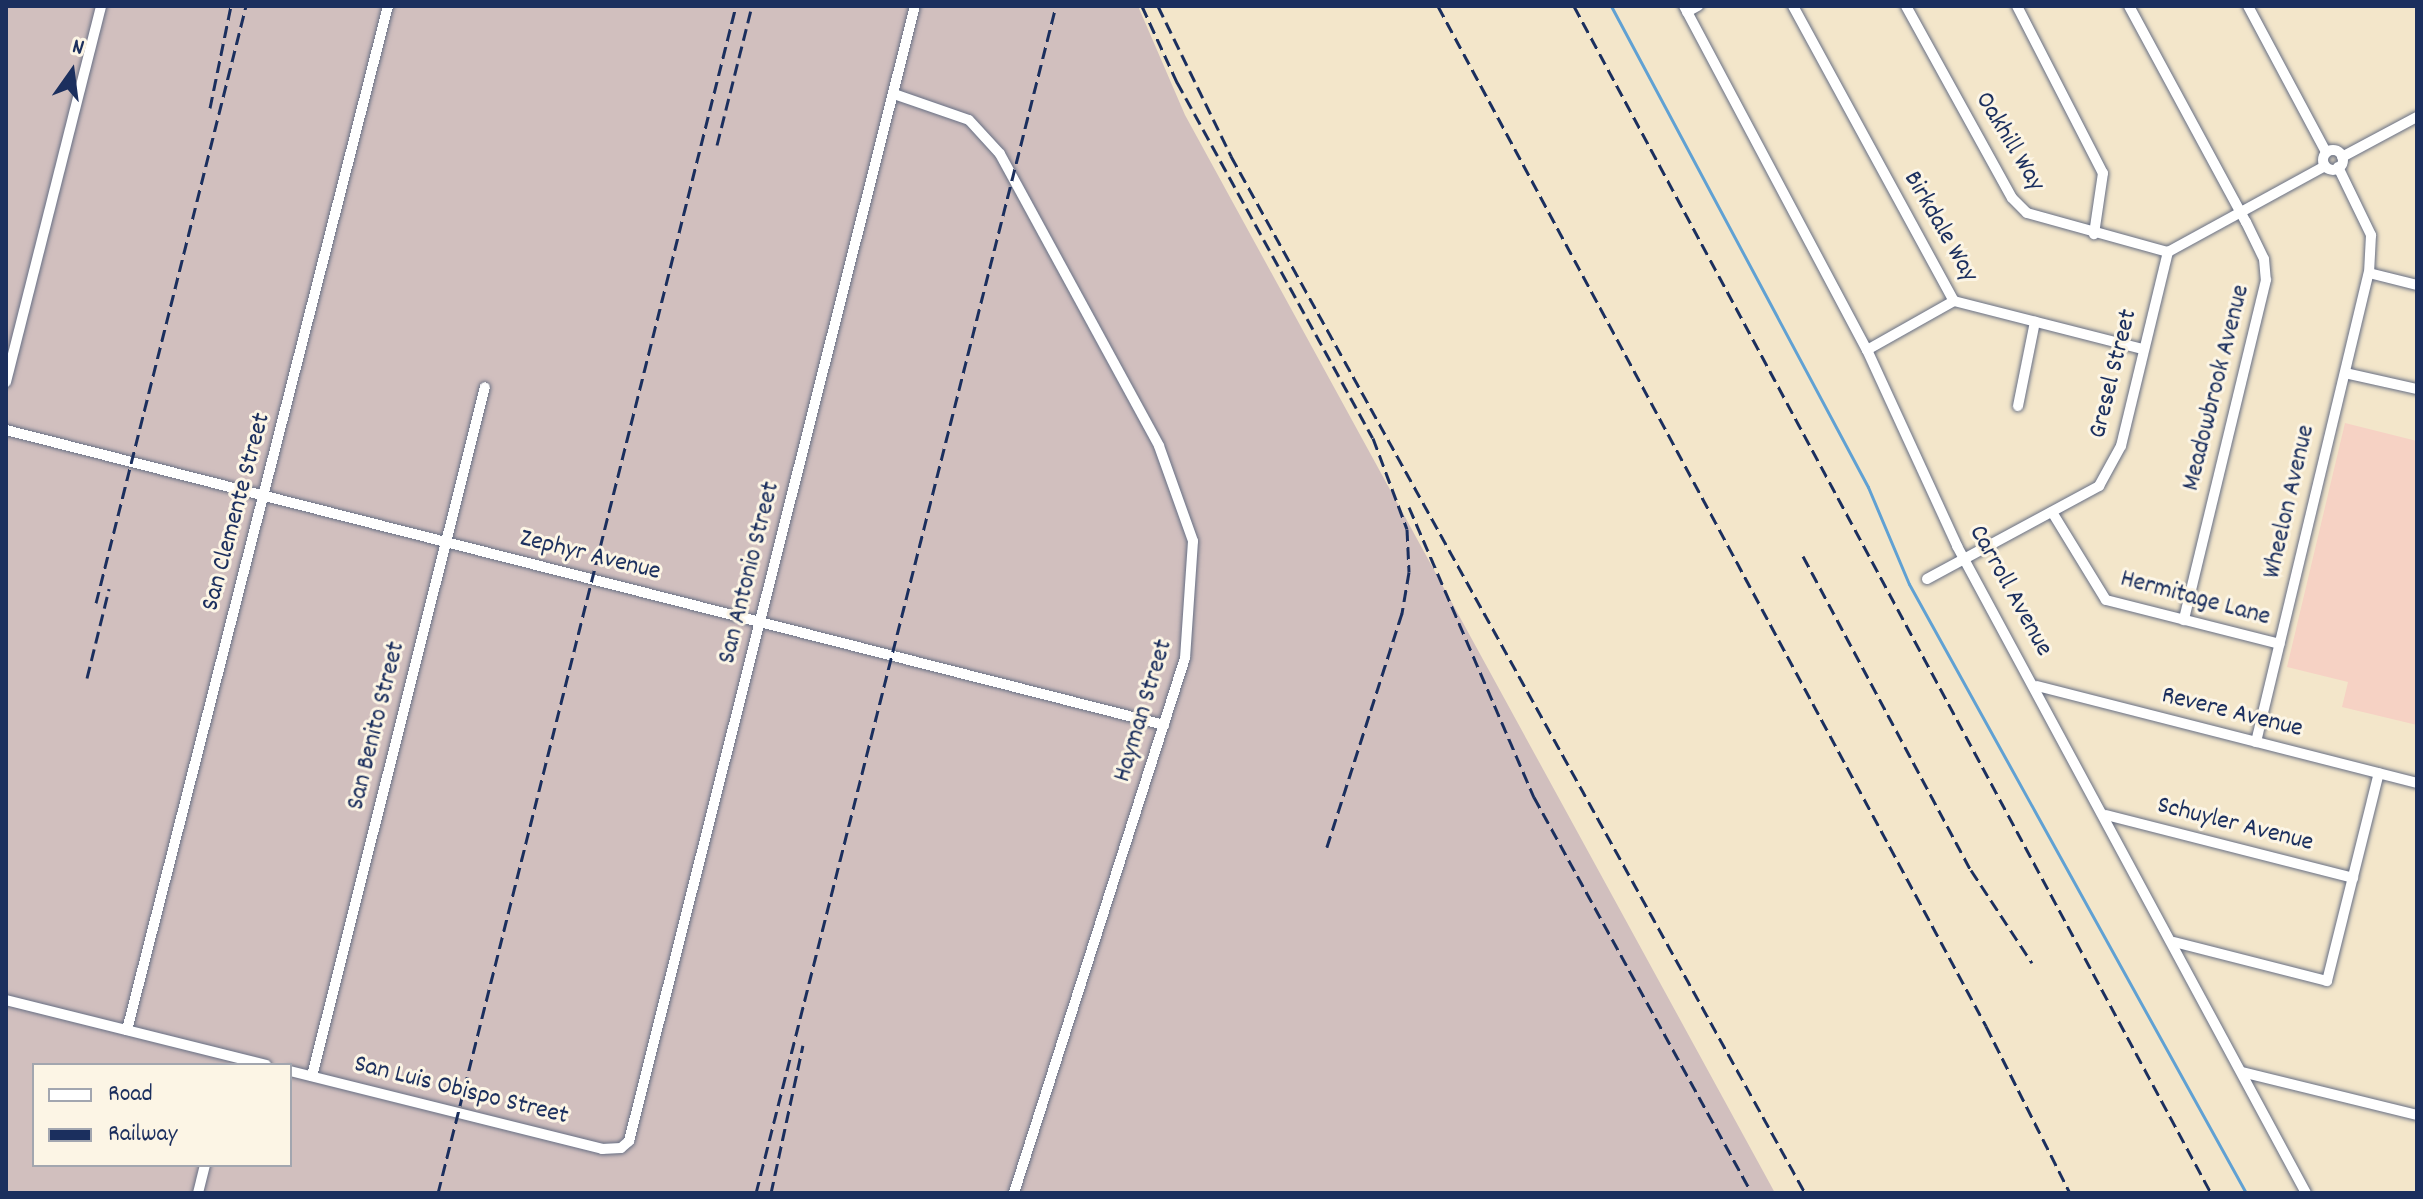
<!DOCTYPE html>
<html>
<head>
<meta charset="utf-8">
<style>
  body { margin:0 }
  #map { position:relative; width:2423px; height:1199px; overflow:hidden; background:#f3e6ca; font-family:Dekko,sans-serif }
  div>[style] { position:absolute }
  .built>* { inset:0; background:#f6d2c4 }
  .industrial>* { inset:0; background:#d1bfbe }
  .stream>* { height:3px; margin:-1.5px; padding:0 1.5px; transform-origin:1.5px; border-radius:1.5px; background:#60a1d3 }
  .roads { filter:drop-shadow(0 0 2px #676f84) drop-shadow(0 0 2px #676f84) }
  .minor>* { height:10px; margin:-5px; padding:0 5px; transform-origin:5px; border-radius:5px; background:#fff }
  .minor>.ring { margin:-5px; padding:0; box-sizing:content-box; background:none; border:10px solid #fff; border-radius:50% }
  .rail>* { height:3px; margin-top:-1.5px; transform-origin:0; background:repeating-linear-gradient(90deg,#1b2f5e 0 12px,transparent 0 18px) }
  span { translate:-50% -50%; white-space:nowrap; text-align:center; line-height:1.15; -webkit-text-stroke:6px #fcf5e5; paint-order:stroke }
  .street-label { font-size:26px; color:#1b2f5e }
  .frame { position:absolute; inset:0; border:8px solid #1b2f5e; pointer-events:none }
  .legend { position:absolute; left:32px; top:1063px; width:260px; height:104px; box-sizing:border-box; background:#fcf5e5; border:2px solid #a2a6af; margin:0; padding:10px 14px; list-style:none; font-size:24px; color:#1b2f5e }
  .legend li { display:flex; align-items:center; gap:16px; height:40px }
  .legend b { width:40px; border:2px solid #a2a6af }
  .north { position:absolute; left:32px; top:32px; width:80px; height:80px; -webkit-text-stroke:6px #fcf5e5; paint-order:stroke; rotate:14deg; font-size:22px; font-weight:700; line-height:32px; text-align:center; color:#1b2f5e }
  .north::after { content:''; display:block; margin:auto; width:28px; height:36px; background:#1b2f5e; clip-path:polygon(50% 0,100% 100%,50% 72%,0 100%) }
</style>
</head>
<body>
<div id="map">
  <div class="built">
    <div style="clip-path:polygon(2345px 423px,2417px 441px,2417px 725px,2342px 707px,2348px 682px,2287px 667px)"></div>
  </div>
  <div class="industrial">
    <div style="clip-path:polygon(evenodd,6px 6px,1138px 6px,1185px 115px,1775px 1193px,6px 1193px,6px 6px,34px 1065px,290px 1065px,290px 1165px,34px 1165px,34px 1065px)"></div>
  </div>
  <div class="stream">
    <div style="left:1611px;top:6px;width:545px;rotate:61.88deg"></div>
    <div style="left:1868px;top:487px;width:105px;rotate:67.1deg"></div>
    <div style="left:1909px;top:584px;width:696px;rotate:61.04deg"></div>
  </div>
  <div class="roads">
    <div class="minor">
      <div style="left:1684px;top:6px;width:390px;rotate:62deg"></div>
      <div style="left:1867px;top:350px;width:216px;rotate:65.3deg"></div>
      <div style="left:1957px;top:546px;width:735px;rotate:61.66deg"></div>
      <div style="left:1793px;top:6px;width:336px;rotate:61.4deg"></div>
      <div style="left:1954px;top:301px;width:195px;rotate:14.3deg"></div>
      <div style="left:1906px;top:6px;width:219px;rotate:61.1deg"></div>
      <div style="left:2012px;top:198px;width:21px;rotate:45deg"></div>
      <div style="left:2027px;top:213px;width:146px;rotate:15.5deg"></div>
      <div style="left:2017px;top:6px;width:188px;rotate:62.8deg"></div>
      <div style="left:2103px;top:173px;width:62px;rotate:98.4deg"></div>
      <div style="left:2129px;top:6px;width:246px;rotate:61.6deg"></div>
      <div style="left:2246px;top:222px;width:41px;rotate:64.1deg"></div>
      <div style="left:2264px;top:259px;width:21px;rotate:85deg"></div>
      <div style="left:2266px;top:280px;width:350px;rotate:103.6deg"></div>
      <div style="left:2248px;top:6px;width:166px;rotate:61.9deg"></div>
      <div style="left:1687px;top:12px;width:13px;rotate:-29deg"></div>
      <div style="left:894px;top:94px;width:79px;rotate:19.1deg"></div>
      <div style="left:969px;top:120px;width:46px;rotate:47.6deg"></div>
      <div style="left:1000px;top:154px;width:332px;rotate:61.4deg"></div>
      <div style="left:1159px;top:446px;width:101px;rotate:70.3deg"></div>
      <div style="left:1193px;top:541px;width:117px;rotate:93.9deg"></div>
      <div style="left:1185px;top:658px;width:562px;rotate:107.73deg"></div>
      <div class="ring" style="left:2323px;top:150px;width:10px;height:10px"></div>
      <div style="left:2342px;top:157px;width:85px;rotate:-28.1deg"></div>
      <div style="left:2338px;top:167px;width:76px;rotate:64.1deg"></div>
      <div style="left:2371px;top:235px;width:38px;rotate:93deg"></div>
      <div style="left:2369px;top:273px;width:49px;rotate:14deg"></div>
      <div style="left:1867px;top:350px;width:100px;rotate:-29.4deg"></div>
      <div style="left:2345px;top:373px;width:74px;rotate:12.5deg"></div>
      <div style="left:6px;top:382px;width:388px;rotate:-75.8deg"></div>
      <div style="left:2018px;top:406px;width:86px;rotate:-78.6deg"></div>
      <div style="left:6px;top:430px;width:1195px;rotate:14.29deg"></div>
      <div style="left:2052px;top:512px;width:103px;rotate:58.5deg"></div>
      <div style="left:2106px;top:600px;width:179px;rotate:14.2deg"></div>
      <div style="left:1927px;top:579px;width:196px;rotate:-28.4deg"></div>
      <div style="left:2099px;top:486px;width:46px;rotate:-61.2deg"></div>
      <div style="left:2121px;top:446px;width:200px;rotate:-76.4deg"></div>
      <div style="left:2168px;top:252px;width:179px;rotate:-28.7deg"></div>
      <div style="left:2037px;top:686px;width:392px;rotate:14.3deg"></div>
      <div style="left:2256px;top:742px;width:482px;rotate:-76.5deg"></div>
      <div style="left:2106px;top:815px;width:255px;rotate:14.3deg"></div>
      <div style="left:2174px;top:942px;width:158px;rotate:14.3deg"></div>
      <div style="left:2327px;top:981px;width:214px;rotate:-76deg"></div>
      <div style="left:6px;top:1000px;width:268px;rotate:14deg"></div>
      <div style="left:127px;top:1030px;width:1057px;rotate:-75.7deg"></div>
      <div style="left:290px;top:1071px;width:322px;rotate:14deg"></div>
      <div style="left:602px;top:1149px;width:19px;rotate:-3deg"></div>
      <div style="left:621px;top:1148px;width:11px;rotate:-41deg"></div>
      <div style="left:629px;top:1141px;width:1170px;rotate:-75.86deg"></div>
      <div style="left:2242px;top:1072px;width:180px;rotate:13.8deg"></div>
      <div style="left:312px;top:1076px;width:710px;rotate:-75.91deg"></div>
      <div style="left:198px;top:1193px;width:29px;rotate:-76deg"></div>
    </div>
  </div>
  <div class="rail">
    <div style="left:1142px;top:6px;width:84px;rotate:65.3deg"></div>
    <div style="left:1177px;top:82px;width:406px;rotate:61.2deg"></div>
    <div style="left:1373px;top:438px;width:97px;rotate:69.5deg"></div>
    <div style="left:1407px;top:529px;width:43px;rotate:87.3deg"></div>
    <div style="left:1409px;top:572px;width:42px;rotate:99.7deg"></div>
    <div style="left:1402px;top:613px;width:246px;rotate:107.8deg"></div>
    <div style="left:1158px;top:6px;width:167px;rotate:64deg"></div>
    <div style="left:1231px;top:156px;width:1185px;rotate:61.03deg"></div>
    <div style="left:1438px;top:6px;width:1158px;rotate:61.75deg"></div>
    <div style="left:1986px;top:1026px;width:187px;rotate:63.3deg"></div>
    <div style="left:1574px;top:6px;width:1347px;rotate:61.78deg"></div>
    <div style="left:210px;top:108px;width:104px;rotate:-78.4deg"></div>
    <div style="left:717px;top:145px;width:143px;rotate:-75.9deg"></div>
    <div style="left:1409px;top:507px;width:316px;rotate:66.7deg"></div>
    <div style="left:1534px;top:797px;width:452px;rotate:61.2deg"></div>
    <div style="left:1803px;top:556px;width:356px;rotate:61.9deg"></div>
    <div style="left:1971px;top:870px;width:111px;rotate:56.7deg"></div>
    <div style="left:96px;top:603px;width:616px;rotate:-75.9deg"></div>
    <div style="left:87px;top:678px;width:92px;rotate:-76.1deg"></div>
    <div style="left:438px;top:1193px;width:1224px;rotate:-75.91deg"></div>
    <div style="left:756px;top:1193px;width:1224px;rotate:-75.82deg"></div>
    <div style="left:771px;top:1193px;width:151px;rotate:-77.8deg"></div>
  </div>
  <div class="street-label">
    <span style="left:2009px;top:142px;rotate:59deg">Oakhill Way</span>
    <span style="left:1940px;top:227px;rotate:60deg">Birkdale Way</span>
    <span style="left:2114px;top:374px;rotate:-76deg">Gresel Street</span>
    <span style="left:2217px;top:388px;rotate:-76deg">Meadowbrook Avenue</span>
    <span style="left:2290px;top:502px;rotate:-77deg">Wheelon Avenue</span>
    <span style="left:237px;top:512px;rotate:-75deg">San Clemente Street</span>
    <span style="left:590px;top:556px;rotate:14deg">Zephyr Avenue</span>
    <span style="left:750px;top:573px;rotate:-76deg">San Antonio Street</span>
    <span style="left:2010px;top:591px;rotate:61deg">Carroll Avenue</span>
    <span style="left:2195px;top:599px;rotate:15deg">Hermitage Lane</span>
    <span style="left:1144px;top:711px;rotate:-73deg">Hayman Street</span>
    <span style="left:2232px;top:713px;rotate:14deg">Revere Avenue</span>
    <span style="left:377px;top:726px;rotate:-76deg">San Benito Street</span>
    <span style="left:2235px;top:825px;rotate:14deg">Schuyler Avenue</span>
    <span style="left:461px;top:1091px;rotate:14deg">San Luis Obispo Street</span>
  </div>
  <div class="frame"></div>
  <ul class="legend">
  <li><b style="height:10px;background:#fff"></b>Road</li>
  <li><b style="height:10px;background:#1b2f5e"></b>Railway</li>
  </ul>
  <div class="north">N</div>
</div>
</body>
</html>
